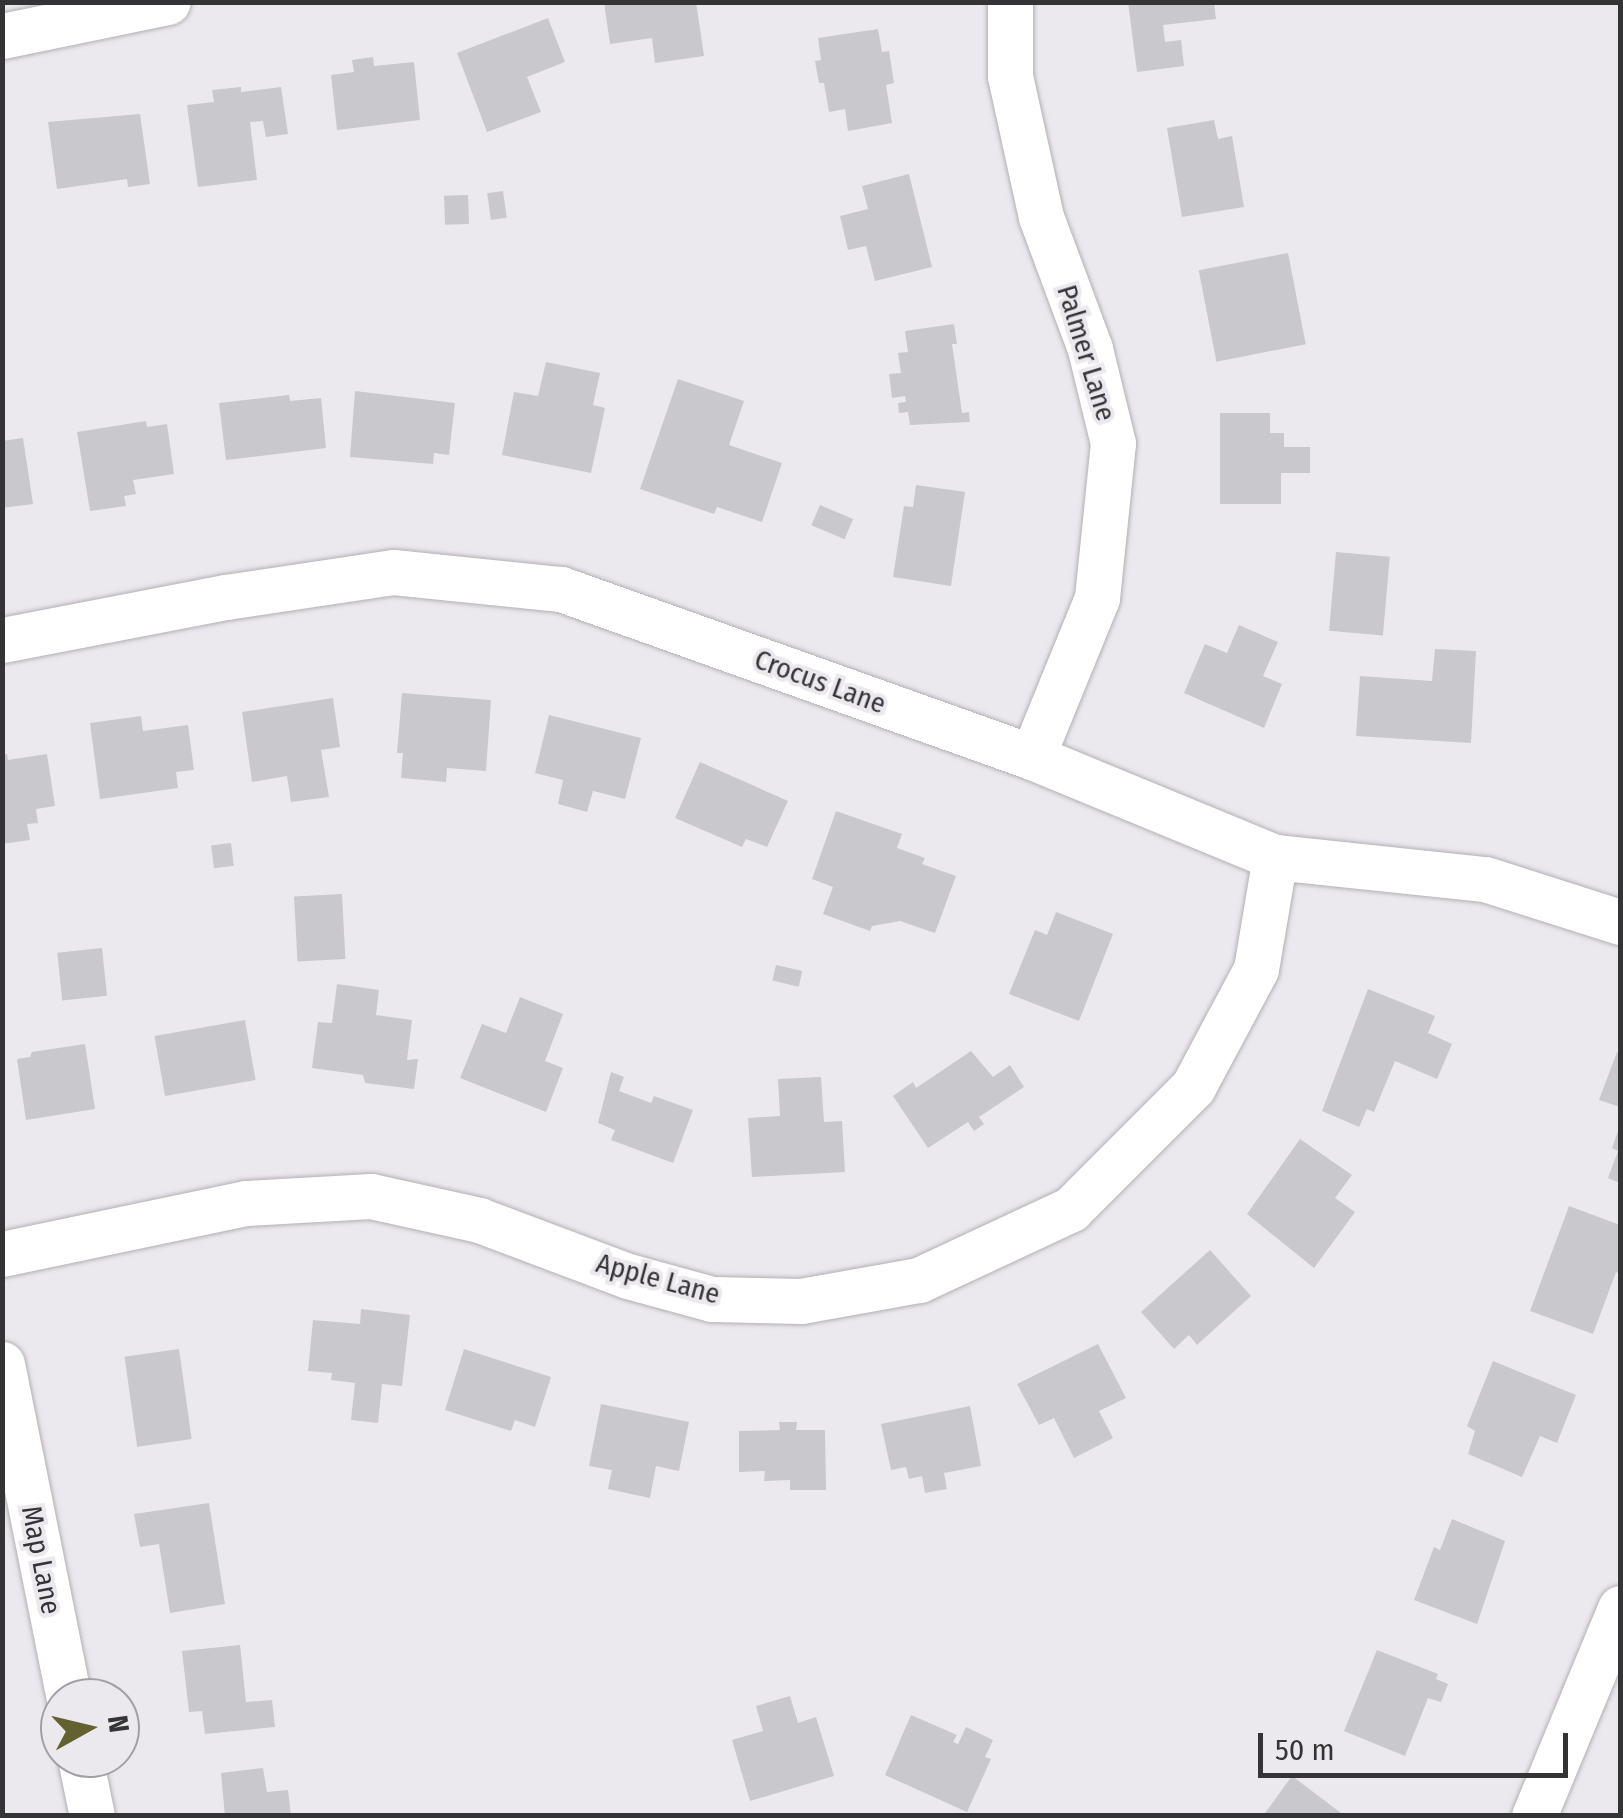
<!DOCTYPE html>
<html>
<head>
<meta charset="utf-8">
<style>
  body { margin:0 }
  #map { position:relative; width:1623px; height:1818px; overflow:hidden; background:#ece9ee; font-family:"Fira Sans Condensed",sans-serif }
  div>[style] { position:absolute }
  .building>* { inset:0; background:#c9c8cd; transform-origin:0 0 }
  .roads { filter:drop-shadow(0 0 2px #b3b0b5) drop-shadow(0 0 2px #b3b0b5) }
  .minor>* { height:45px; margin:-22.5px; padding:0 22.5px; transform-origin:22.5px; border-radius:22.5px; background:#fff }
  span { translate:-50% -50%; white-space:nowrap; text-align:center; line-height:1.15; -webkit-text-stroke:8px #ece9ee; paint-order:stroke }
  .street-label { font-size:28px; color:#343335 }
  .frame { position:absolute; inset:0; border:5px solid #343335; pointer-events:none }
  .north { position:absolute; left:40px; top:1678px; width:100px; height:100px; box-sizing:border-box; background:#ece9ee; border:2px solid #a2a0a4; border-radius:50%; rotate:82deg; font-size:28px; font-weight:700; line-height:40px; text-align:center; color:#343335 }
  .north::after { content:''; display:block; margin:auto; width:35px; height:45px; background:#61622f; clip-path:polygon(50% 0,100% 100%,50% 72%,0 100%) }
  .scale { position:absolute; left:1258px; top:1733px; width:310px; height:45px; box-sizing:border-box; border:5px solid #343335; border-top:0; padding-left:12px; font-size:30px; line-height:35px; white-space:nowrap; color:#343335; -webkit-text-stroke:8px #ece9ee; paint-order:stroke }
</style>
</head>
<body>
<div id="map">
  <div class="building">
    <div style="clip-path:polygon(604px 2px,696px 2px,704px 56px,655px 63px,652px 38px,610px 44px)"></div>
    <div style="clip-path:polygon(1128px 2px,1214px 2px,1216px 19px,1163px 25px,1165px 42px,1181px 40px,1184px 66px,1137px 72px)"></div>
    <div style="clip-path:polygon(548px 18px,565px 62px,527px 77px,541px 112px,487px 132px,457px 53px)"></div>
    <div style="clip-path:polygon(878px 29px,882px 52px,889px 51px,894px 83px,886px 85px,892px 123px,848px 131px,845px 109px,829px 112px,824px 83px,819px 83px,815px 61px,821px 60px,818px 38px)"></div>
    <div style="clip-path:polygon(373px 57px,374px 66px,414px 62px,420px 120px,337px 130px,331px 75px,354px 72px,352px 60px)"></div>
    <div style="clip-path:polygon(241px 87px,241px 92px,281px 87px,288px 134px,266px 137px,263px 121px,250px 122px,257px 180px,198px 187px,187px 105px,214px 102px,212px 90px)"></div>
    <div style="clip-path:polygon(140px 114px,150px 184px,128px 187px,127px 179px,57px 189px,48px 122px)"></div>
    <div style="clip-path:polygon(1214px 120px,1218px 139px,1232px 136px,1244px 207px,1182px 217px,1167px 128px)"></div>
    <div style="clip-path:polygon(909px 174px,932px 267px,875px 281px,866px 246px,848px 250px,840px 216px,868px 209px,862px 186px)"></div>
    <div style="left:503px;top:191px;width:27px;height:16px;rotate:82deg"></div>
    <div style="left:468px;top:195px;width:29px;height:24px;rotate:88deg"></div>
    <div style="left:1288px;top:253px;width:93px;height:91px;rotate:79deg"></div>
    <div style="clip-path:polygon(954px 324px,957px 344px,952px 344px,962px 413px,969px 412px,970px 422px,910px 425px,908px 412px,899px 413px,898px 403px,906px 402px,905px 396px,892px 398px,889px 374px,901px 373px,898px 353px,908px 352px,905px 331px)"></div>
    <div style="clip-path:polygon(546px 362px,600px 373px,593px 405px,605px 408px,591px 473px,502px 455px,514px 392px,538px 396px)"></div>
    <div style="clip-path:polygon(678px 379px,744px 401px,729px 445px,782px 463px,762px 522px,717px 507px,714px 514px,640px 489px)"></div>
    <div style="clip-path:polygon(355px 391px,455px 403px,449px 455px,434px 453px,433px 464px,350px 457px)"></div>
    <div style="clip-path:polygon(289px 395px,290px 401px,321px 398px,326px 448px,226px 460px,219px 403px)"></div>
    <div style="clip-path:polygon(1220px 413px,1270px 413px,1270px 433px,1284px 433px,1284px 447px,1310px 447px,1310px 473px,1281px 473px,1281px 504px,1220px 504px)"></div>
    <div style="clip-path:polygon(146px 421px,147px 427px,167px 424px,174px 474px,133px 480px,136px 494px,124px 496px,126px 506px,90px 511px,77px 432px)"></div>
    <div style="clip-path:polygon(23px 438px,33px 504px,2px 508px,2px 441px)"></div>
    <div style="clip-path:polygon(916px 485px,965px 492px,951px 586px,893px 577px,904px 506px,913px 507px)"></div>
    <div style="left:820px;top:505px;width:36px;height:22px;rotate:23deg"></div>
    <div style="left:1336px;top:552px;width:54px;height:79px;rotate:5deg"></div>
    <div style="clip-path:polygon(1239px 625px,1278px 642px,1263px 676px,1282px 684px,1264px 728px,1184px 693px,1205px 644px,1227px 653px)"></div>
    <div style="clip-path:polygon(1435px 649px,1476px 651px,1471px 743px,1356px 736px,1360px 676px,1432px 681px)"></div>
    <div style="clip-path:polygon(402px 693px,491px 700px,486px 771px,447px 768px,446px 782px,401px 778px,403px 753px,397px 753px)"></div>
    <div style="clip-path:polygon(333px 698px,340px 747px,321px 750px,329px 797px,291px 802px,287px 776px,252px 782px,242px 712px)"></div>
    <div style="clip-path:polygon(549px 715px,641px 738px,625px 799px,593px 791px,587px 812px,558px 804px,563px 780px,535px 773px)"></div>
    <div style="clip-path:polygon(141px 716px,143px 731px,188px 725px,194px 770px,176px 772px,178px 788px,100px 799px,90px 723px)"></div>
    <div style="clip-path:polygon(7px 754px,8px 760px,47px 754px,55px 806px,36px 809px,38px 823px,27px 824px,30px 840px,2px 844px,2px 755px)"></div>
    <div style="clip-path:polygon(700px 762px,788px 801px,767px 847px,746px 839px,742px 847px,675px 818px)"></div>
    <div style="clip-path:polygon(836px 811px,902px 834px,897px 848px,925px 858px,922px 864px,956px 876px,935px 933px,900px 921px,872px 926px,870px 931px,823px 914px,833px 887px,812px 879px)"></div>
    <div style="left:231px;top:843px;width:23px;height:20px;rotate:83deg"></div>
    <div style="left:342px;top:894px;width:65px;height:48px;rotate:87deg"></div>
    <div style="clip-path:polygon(1056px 912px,1113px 934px,1079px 1021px,1009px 994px,1035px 930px,1047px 935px)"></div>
    <div style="left:102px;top:948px;width:48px;height:45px;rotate:84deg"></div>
    <div style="left:776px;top:965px;width:27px;height:16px;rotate:13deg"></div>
    <div style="clip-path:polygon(337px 984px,379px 990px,376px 1015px,412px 1020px,407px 1060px,418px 1059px,414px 1089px,365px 1083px,363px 1075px,312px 1068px,318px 1022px,332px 1023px)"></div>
    <div style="clip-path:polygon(1368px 989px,1435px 1016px,1428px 1033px,1452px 1044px,1437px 1079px,1395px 1061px,1374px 1112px,1367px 1109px,1359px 1127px,1322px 1111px)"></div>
    <div style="clip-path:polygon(520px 997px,563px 1014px,545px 1061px,563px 1068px,546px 1112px,460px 1078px,482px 1024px,506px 1033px)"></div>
    <div style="left:245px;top:1020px;width:61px;height:92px;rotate:80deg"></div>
    <div style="clip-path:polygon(85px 1044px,95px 1109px,26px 1120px,17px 1059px,30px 1057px,32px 1052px)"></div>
    <div style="clip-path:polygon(971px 1051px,993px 1077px,1010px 1065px,1024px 1087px,979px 1117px,984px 1124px,974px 1131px,968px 1122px,928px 1148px,893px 1096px,913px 1082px,916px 1088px)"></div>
    <div style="clip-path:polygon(1617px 1052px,1620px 1053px,1620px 1107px,1599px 1100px)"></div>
    <div style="clip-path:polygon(611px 1072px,624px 1077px,619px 1091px,651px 1103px,654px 1096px,693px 1110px,673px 1163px,611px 1140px,615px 1130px,598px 1123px)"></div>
    <div style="clip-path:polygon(821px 1077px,824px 1122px,842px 1121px,845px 1172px,752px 1177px,748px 1118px,780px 1116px,778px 1079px)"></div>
    <div style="clip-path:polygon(1620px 1125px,1620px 1183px,1608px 1178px,1618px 1151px,1612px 1148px)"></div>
    <div style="clip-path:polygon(1300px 1139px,1352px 1175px,1335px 1198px,1355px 1212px,1314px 1268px,1247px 1214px)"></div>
    <div style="clip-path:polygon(1569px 1206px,1620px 1225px,1620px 1274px,1616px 1272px,1593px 1334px,1530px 1311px)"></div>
    <div style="clip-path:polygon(1210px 1250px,1251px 1296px,1197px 1345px,1189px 1335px,1174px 1349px,1141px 1312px)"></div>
    <div style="clip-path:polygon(361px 1309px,410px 1315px,402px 1386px,382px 1384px,378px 1423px,351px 1420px,355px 1383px,331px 1380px,332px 1373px,308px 1371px,313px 1320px,360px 1324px)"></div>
    <div style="clip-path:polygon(1098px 1344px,1126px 1398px,1099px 1411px,1113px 1438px,1074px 1458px,1054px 1418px,1039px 1425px,1017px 1384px)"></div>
    <div style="left:179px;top:1349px;width:91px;height:55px;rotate:82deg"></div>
    <div style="clip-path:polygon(464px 1349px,551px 1377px,535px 1427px,515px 1420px,511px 1431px,445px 1410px)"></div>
    <div style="clip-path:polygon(1493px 1361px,1576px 1395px,1557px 1443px,1540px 1436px,1522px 1477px,1468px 1454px,1475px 1431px,1467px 1426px)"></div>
    <div style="clip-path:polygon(601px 1404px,689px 1422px,679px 1471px,656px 1466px,650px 1498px,608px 1489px,612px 1470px,589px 1466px)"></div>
    <div style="clip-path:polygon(970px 1406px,981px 1466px,944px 1473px,947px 1489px,925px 1493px,922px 1476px,909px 1479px,906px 1467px,891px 1470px,881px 1424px)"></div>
    <div style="clip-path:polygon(779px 1422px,797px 1422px,796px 1430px,825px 1430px,826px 1490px,790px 1490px,790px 1480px,764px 1481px,765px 1471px,739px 1472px,739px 1431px,780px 1430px)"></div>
    <div style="clip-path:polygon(209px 1503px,225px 1604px,170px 1613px,159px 1544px,140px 1547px,134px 1514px)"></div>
    <div style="clip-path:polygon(1452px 1519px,1505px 1541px,1477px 1624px,1414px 1600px,1434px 1547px,1440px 1550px)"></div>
    <div style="clip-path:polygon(240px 1645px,246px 1702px,272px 1700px,275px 1727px,205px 1734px,202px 1711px,189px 1712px,182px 1651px)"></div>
    <div style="clip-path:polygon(1377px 1650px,1438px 1674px,1436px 1679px,1448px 1684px,1441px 1702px,1428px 1698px,1405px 1756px,1344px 1731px)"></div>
    <div style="clip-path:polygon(790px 1696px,798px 1723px,816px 1717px,834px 1776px,750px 1801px,732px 1740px,763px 1731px,756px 1706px)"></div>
    <div style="clip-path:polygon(911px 1715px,957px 1735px,953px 1742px,958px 1744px,966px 1727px,993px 1740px,985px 1757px,991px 1759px,967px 1812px,885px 1775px)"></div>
    <div style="clip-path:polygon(263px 1768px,267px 1792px,288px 1790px,291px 1816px,225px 1816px,221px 1773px)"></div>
    <div style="clip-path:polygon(1292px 1776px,1345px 1816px,1263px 1816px)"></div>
  </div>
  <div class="roads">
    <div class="minor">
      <div style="left:1010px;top:2px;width:74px;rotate:90deg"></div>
      <div style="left:1010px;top:76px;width:144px;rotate:77.6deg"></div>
      <div style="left:1041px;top:217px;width:141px;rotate:69.6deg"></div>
      <div style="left:1090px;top:349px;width:97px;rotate:76.3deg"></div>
      <div style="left:1113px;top:443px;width:156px;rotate:95.9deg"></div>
      <div style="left:1097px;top:598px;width:172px;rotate:112.2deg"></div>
      <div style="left:2px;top:36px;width:169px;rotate:-11.6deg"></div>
      <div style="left:2px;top:640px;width:228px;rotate:-10.9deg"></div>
      <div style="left:226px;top:597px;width:169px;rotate:-8.5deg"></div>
      <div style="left:393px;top:572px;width:169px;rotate:5.8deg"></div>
      <div style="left:561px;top:589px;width:500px;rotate:19.63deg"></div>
      <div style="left:1032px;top:757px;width:263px;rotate:22.4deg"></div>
      <div style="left:1275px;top:857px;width:211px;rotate:6deg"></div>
      <div style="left:1485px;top:879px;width:142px;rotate:17.7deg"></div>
      <div style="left:2px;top:1254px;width:249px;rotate:-11.8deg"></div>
      <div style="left:246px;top:1203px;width:125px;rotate:-3.2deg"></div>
      <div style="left:371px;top:1196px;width:111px;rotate:12.5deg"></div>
      <div style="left:479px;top:1220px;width:159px;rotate:20.6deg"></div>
      <div style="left:628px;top:1276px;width:87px;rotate:15.3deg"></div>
      <div style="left:712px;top:1299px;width:89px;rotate:1.3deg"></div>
      <div style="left:801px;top:1301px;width:120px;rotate:-10.1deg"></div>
      <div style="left:919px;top:1280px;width:168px;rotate:-25deg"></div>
      <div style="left:1071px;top:1209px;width:173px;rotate:-45deg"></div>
      <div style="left:1193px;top:1087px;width:134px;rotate:-61.9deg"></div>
      <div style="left:1256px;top:969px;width:114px;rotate:-80.4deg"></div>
      <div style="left:2px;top:1364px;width:341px;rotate:78.7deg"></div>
      <div style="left:80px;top:1758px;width:59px;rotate:78.3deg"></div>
      <div style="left:1534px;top:1816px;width:225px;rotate:-67.5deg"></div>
    </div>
  </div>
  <div class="street-label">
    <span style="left:1086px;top:353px;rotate:73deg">Palmer Lane</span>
    <span style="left:820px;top:682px;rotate:20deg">Crocus Lane</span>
    <span style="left:658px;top:1279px;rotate:15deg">Apple Lane</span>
    <span style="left:41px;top:1560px;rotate:79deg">Map Lane</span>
  </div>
  <div class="frame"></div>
  <div class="north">N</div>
  <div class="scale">50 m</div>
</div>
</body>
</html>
